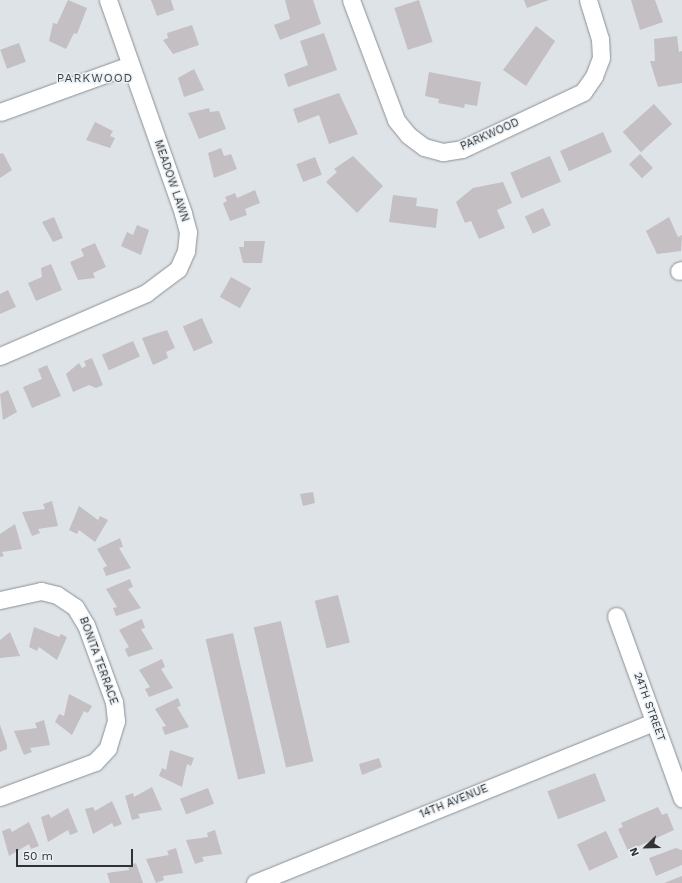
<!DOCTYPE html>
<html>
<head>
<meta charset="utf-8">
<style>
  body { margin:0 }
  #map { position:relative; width:682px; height:883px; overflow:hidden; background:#dee3e7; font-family:"Work Sans",sans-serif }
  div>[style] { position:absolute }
  .building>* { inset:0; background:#c3bfc3; transform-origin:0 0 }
  .roads { filter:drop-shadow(0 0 1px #8b9094) drop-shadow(0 0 1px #8b9094) }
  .street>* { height:17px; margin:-8.5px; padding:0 8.5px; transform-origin:8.5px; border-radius:8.5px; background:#fff }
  span { translate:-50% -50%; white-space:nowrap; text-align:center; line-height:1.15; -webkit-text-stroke:3px #ebf0f4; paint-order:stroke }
  .street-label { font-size:11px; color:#303234 }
  .neighbourhood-label { font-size:12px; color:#3f4346; letter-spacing:1px }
  .north { position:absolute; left:626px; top:827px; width:40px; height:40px; -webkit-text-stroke:3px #ebf0f4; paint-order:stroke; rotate:247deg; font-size:11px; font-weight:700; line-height:16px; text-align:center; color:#303234 }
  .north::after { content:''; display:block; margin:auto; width:14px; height:18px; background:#303234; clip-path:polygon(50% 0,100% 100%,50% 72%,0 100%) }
  .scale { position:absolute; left:16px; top:849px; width:117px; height:18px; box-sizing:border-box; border:2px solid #303234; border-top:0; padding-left:5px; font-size:12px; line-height:14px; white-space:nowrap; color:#303234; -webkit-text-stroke:3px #ebf0f4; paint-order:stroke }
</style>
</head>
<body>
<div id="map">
  <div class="building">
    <div style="clip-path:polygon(68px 0,87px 8px,77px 34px,74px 33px,66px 49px,49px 41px,53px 23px,57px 24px)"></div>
    <div style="clip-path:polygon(151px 0,171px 0,174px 10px,157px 16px)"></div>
    <div style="clip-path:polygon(285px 0,313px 0,321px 24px,280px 40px,274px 25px,290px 19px)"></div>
    <div style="left:419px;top:0;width:44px;height:26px;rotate:72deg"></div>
    <div style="clip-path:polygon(524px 0,549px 0,527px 8px)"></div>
    <div style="clip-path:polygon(631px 0,655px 0,663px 22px,640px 30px)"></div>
    <div style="clip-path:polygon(192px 25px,199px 45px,173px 54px,163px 40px,168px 38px,167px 33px)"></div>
    <div style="clip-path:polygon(536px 26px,555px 41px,526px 86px,503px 70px)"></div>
    <div style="clip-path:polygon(324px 33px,337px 70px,288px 87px,284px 74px,308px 65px,300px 41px)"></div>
    <div style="clip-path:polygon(677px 36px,679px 52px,682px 51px,682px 83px,658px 87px,650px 61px,655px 61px,654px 39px)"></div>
    <div style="left:19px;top:43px;width:20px;height:20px;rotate:70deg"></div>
    <div style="clip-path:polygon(194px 69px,204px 90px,184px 97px,178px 78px)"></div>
    <div style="clip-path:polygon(429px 72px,481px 82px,477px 106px,465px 104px,464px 108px,438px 103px,439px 99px,425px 96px)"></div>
    <div style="clip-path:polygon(339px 93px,358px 134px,329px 144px,319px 115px,298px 123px,293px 109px)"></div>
    <div style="left:654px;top:104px;width:27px;height:42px;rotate:48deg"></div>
    <div style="clip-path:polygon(209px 108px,210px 112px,219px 111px,226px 129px,199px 139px,188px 113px)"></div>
    <div style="clip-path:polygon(95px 122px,113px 131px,110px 136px,115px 138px,110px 148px,86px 140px)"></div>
    <div style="left:603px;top:132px;width:22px;height:47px;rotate:66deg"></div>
    <div style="clip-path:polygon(221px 148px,224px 156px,231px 154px,237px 169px,214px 178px,208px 153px)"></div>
    <div style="clip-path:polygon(3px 153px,12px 170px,0 178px,0 154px)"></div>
    <div style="left:640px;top:154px;width:19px;height:15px;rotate:47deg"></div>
    <div style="clip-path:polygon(353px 156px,383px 186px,357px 213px,326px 182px,337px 172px,334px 169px)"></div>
    <div style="left:550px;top:156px;width:28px;height:43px;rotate:67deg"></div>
    <div style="left:315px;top:157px;width:19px;height:20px;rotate:69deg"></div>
    <div style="clip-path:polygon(503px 182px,512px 203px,497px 210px,505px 228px,479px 239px,471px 221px,465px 223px,456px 202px,473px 188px)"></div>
    <div style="clip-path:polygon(255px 190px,260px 203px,245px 209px,247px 215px,230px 221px,223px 203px,227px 201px,225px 197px,235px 193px,237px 198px)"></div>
    <div style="clip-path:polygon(393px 195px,417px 198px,416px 206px,438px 209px,436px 228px,389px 222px)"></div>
    <div style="left:543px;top:208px;width:19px;height:20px;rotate:65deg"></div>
    <div style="clip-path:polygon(54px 217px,63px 238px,53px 242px,42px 222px)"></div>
    <div style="clip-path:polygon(669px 217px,678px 237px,682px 235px,681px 251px,657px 254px,646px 231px)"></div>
    <div style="clip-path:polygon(137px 225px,149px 230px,141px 255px,121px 246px,127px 232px,133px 235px)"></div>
    <div style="clip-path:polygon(244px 241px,265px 241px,262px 263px,243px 263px,239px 247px,244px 247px)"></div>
    <div style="clip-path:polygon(95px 243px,106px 267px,93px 273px,95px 278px,78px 280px,70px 262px,84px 256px,81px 249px)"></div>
    <div style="clip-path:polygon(51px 264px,62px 290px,36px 301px,28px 283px,42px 277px,41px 268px)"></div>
    <div style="left:231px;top:277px;width:23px;height:23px;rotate:29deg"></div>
    <div style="clip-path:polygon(8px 290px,16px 307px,0 314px,0 294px)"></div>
    <div style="left:202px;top:318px;width:27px;height:21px;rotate:66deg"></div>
    <div style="clip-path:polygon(167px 330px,175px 348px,166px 352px,168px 358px,153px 365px,142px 338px)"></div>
    <div style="left:133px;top:341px;width:17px;height:34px;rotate:66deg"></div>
    <div style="clip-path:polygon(92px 358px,103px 385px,96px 388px,89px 385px,73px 392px,66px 374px,79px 363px,82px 368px,86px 366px,84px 361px)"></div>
    <div style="clip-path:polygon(47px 365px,61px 396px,32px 408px,23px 387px,42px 379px,38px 369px)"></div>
    <div style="clip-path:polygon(8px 390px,17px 412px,3px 420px,0 394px)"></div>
    <div style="clip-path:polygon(313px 492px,315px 503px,303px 506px,300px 494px)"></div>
    <div style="clip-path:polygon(52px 501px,58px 526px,38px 529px,40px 533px,32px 536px,22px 512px,45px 509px,43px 504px)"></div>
    <div style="clip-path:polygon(79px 506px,98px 520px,100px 516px,108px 520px,95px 542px,79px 530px,77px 534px,69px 530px)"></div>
    <div style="clip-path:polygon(15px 524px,22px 549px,2px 552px,4px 556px,0 557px,0 534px)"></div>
    <div style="clip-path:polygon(120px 538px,123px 547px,119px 548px,131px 568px,106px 576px,103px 568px,107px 566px,97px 549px)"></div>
    <div style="clip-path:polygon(130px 579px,133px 587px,128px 589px,141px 608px,116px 616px,113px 608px,117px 607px,106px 589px)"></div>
    <div style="left:338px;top:595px;width:49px;height:24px;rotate:76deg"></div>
    <div style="clip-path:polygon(142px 619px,145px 628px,141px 629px,153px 649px,128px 657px,125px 649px,129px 647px,119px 630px)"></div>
    <div style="left:281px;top:621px;width:144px;height:28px;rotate:77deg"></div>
    <div style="clip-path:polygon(34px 627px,59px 637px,61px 634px,67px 637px,57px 660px,39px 647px,37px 651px,29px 647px)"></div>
    <div style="clip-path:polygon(10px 632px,20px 656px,0 658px,0 640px)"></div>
    <div style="left:233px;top:633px;width:144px;height:28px;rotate:77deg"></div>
    <div style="clip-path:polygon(162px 659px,165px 667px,161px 669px,173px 688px,149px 697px,145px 689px,150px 687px,139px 670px)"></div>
    <div style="clip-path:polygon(69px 694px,92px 706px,88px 713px,84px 711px,72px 735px,55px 722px,59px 714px,64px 716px)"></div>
    <div style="clip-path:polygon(178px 698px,181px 706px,177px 707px,189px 727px,165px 735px,162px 727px,166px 726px,155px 709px)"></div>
    <div style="clip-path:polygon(44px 720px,50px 745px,30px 748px,32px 752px,24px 755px,14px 731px,37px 728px,35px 723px)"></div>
    <div style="clip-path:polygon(0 725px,7px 745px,7px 749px,0 752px)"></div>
    <div style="clip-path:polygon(170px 750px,194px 758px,191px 766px,187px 764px,182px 787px,159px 776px,162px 768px,166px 770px)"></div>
    <div style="clip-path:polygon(379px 758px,382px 767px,362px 775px,359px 764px)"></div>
    <div style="left:595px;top:773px;width:30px;height:51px;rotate:69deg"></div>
    <div style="clip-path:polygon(152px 787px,162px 810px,138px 814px,140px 818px,132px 820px,125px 796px,133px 793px,134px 797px)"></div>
    <div style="left:208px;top:788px;width:17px;height:30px;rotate:69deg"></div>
    <div style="clip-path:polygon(112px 801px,122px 824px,114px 827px,112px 823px,93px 834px,85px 809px,93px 807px,95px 811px)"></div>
    <div style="clip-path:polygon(658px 807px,662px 815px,667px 813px,674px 830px,628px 851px,618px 829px,623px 827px,621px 823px)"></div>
    <div style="clip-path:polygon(68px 808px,78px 832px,70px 835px,68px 830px,48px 842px,41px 817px,49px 814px,51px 818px)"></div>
    <div style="clip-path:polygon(29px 822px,39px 846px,31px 849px,29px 844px,9px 856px,2px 831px,10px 828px,12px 832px)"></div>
    <div style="clip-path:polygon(215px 830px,222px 854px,202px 857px,204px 861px,195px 864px,186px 840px,208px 837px,207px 833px)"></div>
    <div style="left:606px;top:831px;width:29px;height:32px;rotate:65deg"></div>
    <div style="clip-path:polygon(176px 848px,183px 873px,163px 876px,164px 880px,156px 883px,146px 859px,169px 855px,167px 851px)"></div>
    <div style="clip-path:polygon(676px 848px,682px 850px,682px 865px,656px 876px,649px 858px)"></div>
    <div style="clip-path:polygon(136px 863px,143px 883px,110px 883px,107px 873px,129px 870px,128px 866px)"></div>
    <div style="clip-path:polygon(682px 876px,682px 883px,664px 883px)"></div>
  </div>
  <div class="roads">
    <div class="street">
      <div style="left:351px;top:0;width:128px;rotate:69.4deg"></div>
      <div style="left:396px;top:120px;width:19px;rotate:51deg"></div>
      <div style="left:408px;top:135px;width:20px;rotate:37deg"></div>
      <div style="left:424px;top:147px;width:20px;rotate:15deg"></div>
      <div style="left:443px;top:152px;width:19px;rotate:-9deg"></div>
      <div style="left:462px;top:149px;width:134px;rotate:-25.2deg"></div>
      <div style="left:583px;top:92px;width:19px;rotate:-55deg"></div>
      <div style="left:594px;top:76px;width:19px;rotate:-69deg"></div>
      <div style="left:601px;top:58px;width:19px;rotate:-93deg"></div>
      <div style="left:600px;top:39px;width:41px;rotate:-107.1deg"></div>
      <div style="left:0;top:112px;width:138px;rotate:-19.9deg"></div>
      <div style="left:679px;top:271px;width:3px;rotate:-18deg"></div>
      <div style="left:0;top:356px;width:159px;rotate:-23.3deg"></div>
      <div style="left:146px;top:293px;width:40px;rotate:-37deg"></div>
      <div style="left:178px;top:269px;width:20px;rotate:-66deg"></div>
      <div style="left:186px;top:251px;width:19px;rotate:-84deg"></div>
      <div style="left:188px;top:232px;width:20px;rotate:-105deg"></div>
      <div style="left:183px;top:213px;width:226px;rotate:-109.4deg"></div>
      <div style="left:0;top:600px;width:42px;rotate:-12.4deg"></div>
      <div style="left:41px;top:591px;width:16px;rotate:14deg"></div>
      <div style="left:57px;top:595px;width:22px;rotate:34deg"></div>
      <div style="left:75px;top:607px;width:21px;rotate:59deg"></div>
      <div style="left:86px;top:625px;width:82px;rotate:70deg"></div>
      <div style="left:114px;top:702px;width:19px;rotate:84deg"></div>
      <div style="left:116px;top:721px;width:28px;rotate:107deg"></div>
      <div style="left:108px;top:748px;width:19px;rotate:133deg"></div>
      <div style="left:95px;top:762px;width:101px;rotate:159.8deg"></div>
      <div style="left:616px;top:616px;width:194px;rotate:70.1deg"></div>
      <div style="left:255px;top:883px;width:429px;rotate:-22deg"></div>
    </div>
  </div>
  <div class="street-label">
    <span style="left:490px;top:135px;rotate:-24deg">PARKWOOD</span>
    <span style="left:171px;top:181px;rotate:71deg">MEADOW LAWN</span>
    <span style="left:98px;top:661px;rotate:70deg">BONITA TERRACE</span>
    <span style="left:649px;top:707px;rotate:70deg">24TH STREET</span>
    <span style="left:454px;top:802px;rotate:-22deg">14TH AVENUE</span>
  </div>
  <div class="neighbourhood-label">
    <span style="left:95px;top:79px">PARKWOOD</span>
  </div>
  <div class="north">N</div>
  <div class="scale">50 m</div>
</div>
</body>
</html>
